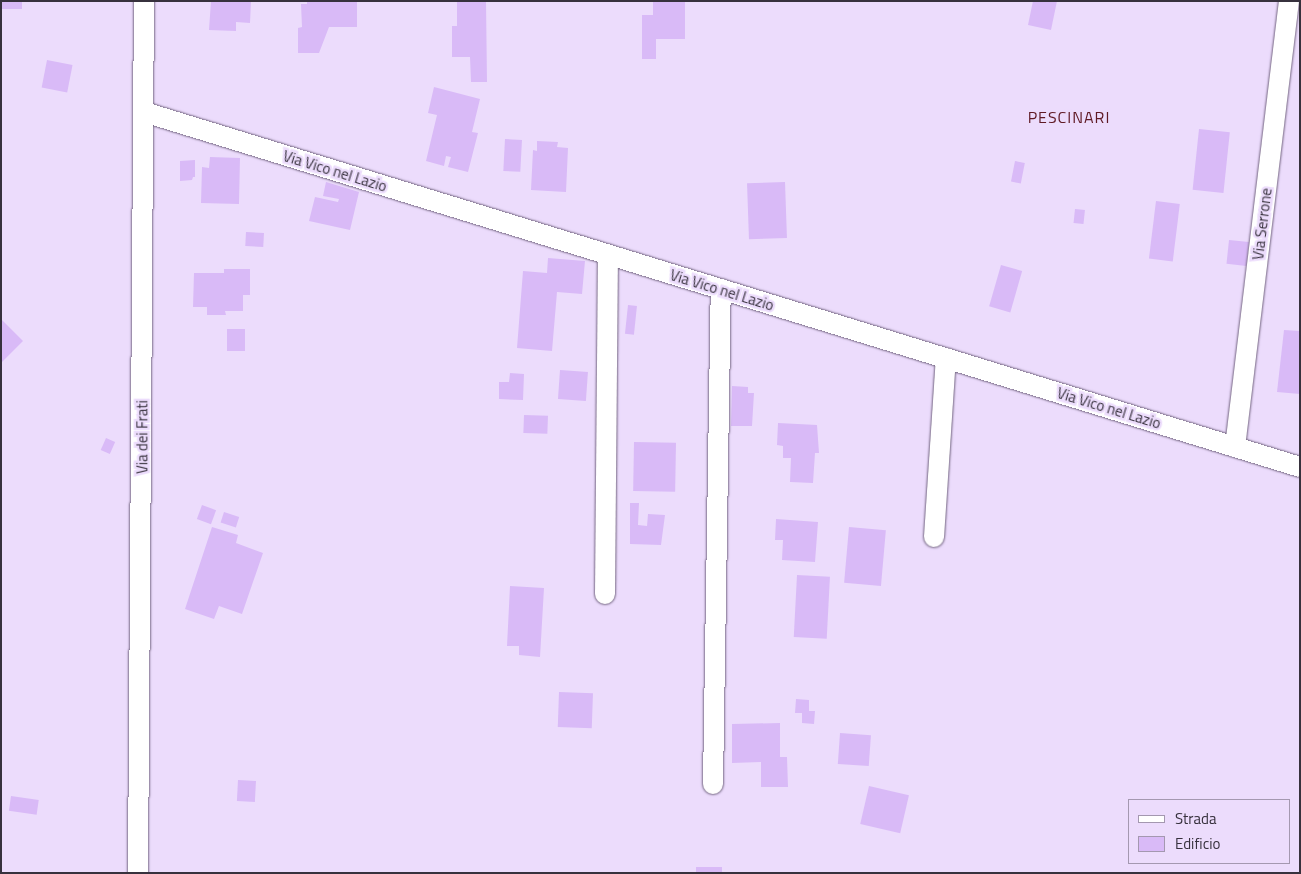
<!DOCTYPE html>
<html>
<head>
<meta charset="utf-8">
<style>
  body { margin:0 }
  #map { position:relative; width:1301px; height:874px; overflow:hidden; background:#ecdcfc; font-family:"Titillium Web",sans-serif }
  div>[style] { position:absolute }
  .building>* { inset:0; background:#d9baf7; transform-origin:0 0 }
  .roads { filter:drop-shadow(0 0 1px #736581) drop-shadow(0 0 1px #736581) }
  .street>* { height:20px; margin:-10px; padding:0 10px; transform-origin:10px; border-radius:10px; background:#fff }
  span { translate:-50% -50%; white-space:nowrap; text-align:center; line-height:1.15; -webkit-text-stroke:5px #ecdcfc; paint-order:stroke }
  .street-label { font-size:15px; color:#37313d }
  .neighbourhood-label { font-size:16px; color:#5f1924; letter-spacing:1px }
  .frame { position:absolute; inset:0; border:2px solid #37313d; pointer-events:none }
  .legend { position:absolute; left:1128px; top:799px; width:162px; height:65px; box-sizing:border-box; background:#ecdcfc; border:1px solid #a498b0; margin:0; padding:6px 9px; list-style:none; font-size:15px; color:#37313d }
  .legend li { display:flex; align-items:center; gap:10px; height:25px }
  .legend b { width:25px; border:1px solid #a498b0 }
</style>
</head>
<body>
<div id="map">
  <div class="building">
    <div style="left:1px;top:1px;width:21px;height:8px"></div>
    <div style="clip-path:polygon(211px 1px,251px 1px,250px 23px,236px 22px,236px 31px,209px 30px)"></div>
    <div style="clip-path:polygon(307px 1px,357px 1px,357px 27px,329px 27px,319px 53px,298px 53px,298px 28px,302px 27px,301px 4px,307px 4px)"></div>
    <div style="clip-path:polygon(457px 1px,486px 1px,487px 82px,471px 82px,470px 57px,452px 57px,452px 26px,457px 26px)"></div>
    <div style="clip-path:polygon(653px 1px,685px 1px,685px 39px,656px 39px,656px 59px,642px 59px,642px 15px,653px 15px)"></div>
    <div style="clip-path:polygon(1033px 1px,1057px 1px,1051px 30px,1028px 25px)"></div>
    <div style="left:47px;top:60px;width:26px;height:28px;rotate:11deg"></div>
    <div style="clip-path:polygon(434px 87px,480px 99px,472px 132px,478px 133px,468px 172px,448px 167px,451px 157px,446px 156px,444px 166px,426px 161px,437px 115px,428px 113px)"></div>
    <div style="left:1199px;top:129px;width:31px;height:61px;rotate:6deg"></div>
    <div style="left:505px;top:139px;width:17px;height:32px;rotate:3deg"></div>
    <div style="clip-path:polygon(537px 141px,558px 142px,557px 147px,568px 148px,566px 192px,531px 190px,533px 150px,537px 151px)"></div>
    <div style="clip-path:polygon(210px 157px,240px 158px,239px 204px,201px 203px,202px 167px,209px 168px)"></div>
    <div style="clip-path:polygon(195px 160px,195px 177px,193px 177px,192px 180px,180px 181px,180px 161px)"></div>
    <div style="left:1015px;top:161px;width:10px;height:21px;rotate:11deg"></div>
    <div style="clip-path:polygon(326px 182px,359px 192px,350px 230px,309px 221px,315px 197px,338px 202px,339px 199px,323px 196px)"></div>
    <div style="left:785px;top:182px;width:56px;height:38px;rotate:88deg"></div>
    <div style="left:1156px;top:201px;width:24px;height:58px;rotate:7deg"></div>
    <div style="left:1075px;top:209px;width:10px;height:14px;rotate:6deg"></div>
    <div style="left:246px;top:232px;width:18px;height:14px;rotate:3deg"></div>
    <div style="left:1229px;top:240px;width:20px;height:24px;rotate:6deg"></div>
    <div style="clip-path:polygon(548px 258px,585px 261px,582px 294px,557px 292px,552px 351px,517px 348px,523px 271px,547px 273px)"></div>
    <div style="left:1001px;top:265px;width:22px;height:43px;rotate:16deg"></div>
    <div style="clip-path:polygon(224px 269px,250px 269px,250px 295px,243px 295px,243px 311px,225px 311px,226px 315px,207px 315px,207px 307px,193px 307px,194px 273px,224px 273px)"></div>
    <div style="left:628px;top:305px;width:9px;height:29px;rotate:6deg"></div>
    <div style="clip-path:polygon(1px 319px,23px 341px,1px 363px)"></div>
    <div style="left:227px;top:329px;width:18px;height:22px"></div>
    <div style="clip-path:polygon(1284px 330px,1300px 331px,1300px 394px,1277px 392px)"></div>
    <div style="left:560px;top:370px;width:28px;height:29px;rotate:4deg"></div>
    <div style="clip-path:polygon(510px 373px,524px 374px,523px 400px,499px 399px,499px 382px,509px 382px)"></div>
    <div style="clip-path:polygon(732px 386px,748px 387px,748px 393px,754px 393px,752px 426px,731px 426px)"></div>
    <div style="left:524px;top:415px;width:24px;height:18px;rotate:2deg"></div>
    <div style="clip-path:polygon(778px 423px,817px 425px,819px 453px,815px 453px,813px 483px,790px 482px,791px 458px,783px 458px,783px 446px,777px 445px)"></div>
    <div style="left:106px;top:438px;width:10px;height:13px;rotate:24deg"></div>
    <div style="left:634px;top:442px;width:42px;height:49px;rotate:1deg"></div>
    <div style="clip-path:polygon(630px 503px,639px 503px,638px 525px,647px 526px,648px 514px,665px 515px,661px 545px,630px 544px)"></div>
    <div style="left:202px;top:505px;width:15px;height:15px;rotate:20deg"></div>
    <div style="left:224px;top:512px;width:16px;height:11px;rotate:18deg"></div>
    <div style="clip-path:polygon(776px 519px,818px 522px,815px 562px,782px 560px,783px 540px,775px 540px)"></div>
    <div style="clip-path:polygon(212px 527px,238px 535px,236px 543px,263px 553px,242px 614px,219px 606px,214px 619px,185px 609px)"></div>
    <div style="left:849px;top:527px;width:37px;height:56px;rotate:5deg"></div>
    <div style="left:797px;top:575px;width:33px;height:62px;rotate:3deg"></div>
    <div style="clip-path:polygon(510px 586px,544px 588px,540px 657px,519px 655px,519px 646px,507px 646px)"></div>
    <div style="left:559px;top:692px;width:34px;height:35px;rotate:2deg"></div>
    <div style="clip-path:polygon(796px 699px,809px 700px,809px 711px,815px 711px,814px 724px,802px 723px,802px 713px,795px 713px)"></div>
    <div style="clip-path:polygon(780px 723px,780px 757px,787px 757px,788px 787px,761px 787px,761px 762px,732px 763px,732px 724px)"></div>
    <div style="left:840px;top:733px;width:31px;height:31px;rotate:4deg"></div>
    <div style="left:238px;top:780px;width:18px;height:21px;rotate:3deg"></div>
    <div style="left:869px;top:786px;width:41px;height:39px;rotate:13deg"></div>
    <div style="left:11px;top:796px;width:28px;height:15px;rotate:8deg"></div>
    <div style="left:696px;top:867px;width:26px;height:6px"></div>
  </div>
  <div class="roads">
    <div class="street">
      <div style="left:144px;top:112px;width:1209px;rotate:17.07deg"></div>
      <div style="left:1235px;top:447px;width:449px;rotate:-83.1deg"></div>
      <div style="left:934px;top:537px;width:179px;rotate:-86.2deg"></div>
      <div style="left:605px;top:594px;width:339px;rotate:-89.5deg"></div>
      <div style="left:713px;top:784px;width:495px;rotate:-89.1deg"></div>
      <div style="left:138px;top:873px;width:872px;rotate:-89.61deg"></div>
    </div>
  </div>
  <div class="street-label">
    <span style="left:335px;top:171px;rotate:17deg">Via Vico nel Lazio</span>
    <span style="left:1262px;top:224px;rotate:-83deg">Via Serrone</span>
    <span style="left:722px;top:290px;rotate:17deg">Via Vico nel Lazio</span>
    <span style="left:1109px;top:408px;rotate:17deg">Via Vico nel Lazio</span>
    <span style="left:142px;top:437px;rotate:-90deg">Via dei Frati</span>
  </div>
  <div class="neighbourhood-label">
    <span style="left:1069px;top:117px">PESCINARI</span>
  </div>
  <div class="frame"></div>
  <ul class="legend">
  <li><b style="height:6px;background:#fff"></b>Strada</li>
  <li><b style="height:14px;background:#d9baf7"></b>Edificio</li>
  </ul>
</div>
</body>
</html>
